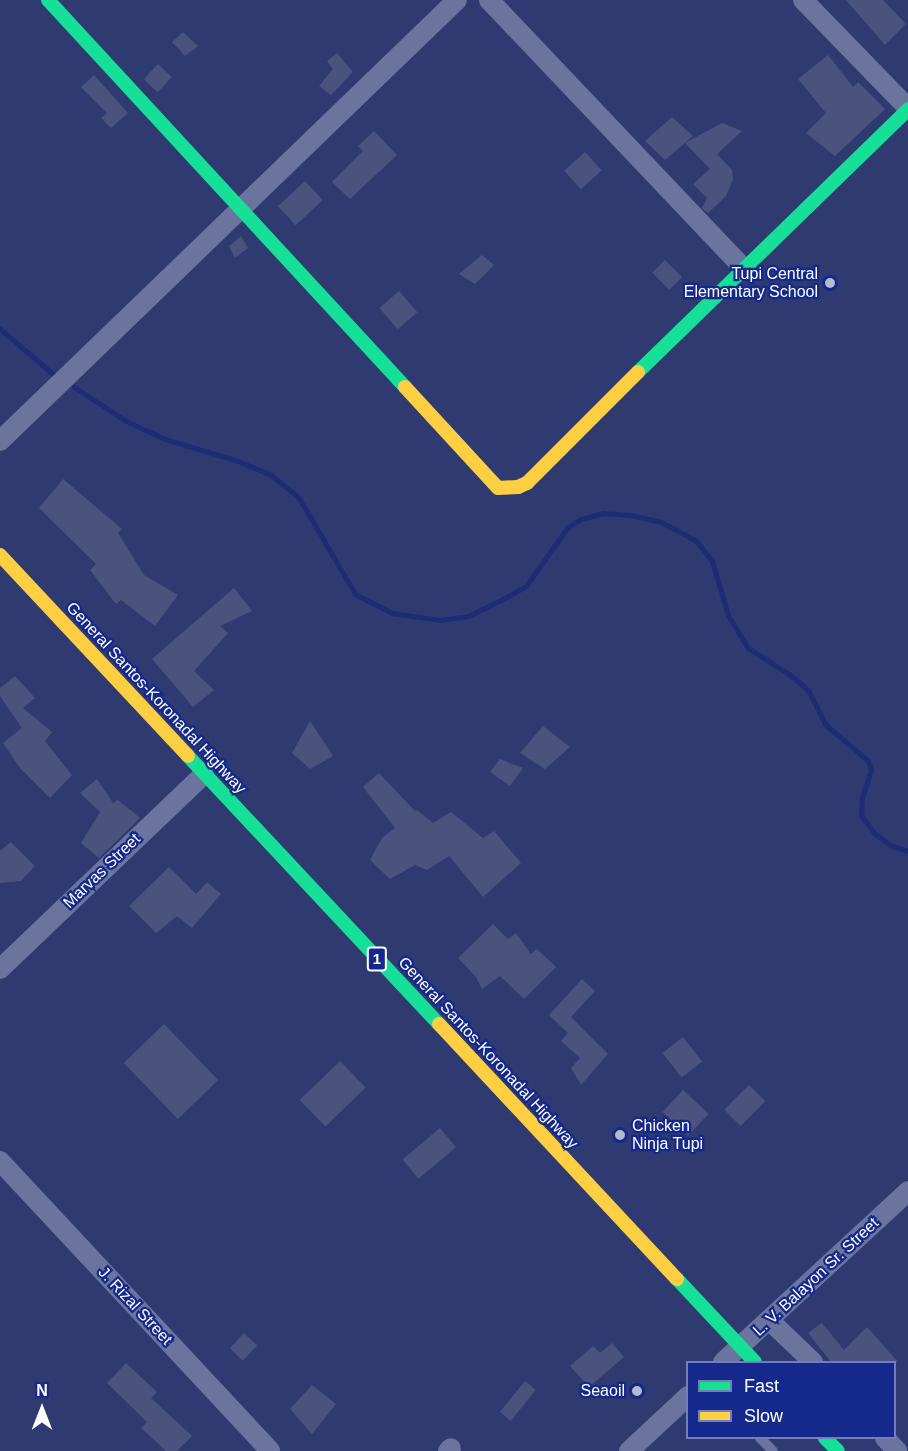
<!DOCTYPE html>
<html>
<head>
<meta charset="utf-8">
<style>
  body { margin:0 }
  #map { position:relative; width:908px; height:1451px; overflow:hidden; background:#2f3a70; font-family:Helvetica,sans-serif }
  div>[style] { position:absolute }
  .stream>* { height:5px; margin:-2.5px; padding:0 2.5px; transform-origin:2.5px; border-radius:2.5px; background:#1e2c75 }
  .building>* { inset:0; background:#4a537e; transform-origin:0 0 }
  .lane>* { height:10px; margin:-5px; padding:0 5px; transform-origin:5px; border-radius:5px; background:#6b749d }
  .street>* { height:20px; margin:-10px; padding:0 10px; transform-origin:10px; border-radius:10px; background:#6b749d }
  .fast>* { height:14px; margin:-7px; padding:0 7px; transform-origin:7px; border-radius:7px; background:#16e098 }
  .slow>* { height:14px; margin:-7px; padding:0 7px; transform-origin:7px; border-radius:7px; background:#ffcf43 }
  .dots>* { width:16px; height:16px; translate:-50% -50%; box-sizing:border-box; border:3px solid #14298b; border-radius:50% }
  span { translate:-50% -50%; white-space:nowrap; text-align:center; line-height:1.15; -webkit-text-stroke:4.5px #14298b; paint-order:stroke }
  .shield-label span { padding:2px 4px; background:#14298b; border:2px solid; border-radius:4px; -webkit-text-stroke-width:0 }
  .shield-label { font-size:15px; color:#fff; font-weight:700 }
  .poi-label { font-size:16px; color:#fff }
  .right { translate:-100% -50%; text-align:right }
  .left { translate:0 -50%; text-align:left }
  .street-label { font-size:16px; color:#fff }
  .legend { position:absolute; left:686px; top:1361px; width:210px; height:78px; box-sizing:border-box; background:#14298b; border:2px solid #727fb9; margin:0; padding:8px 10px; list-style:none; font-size:18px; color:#fff }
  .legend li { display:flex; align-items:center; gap:12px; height:30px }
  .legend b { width:30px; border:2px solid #727fb9 }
  .north { position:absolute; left:12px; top:1379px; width:60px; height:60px; -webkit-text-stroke:4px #14298b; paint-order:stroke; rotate:0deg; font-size:16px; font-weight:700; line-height:24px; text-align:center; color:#fff }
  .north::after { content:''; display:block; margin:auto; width:21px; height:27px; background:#fff; clip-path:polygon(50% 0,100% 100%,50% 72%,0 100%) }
</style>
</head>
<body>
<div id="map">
  <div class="stream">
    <div style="left:0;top:329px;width:71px;rotate:40.4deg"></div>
    <div style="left:74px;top:387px;width:62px;rotate:33.2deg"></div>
    <div style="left:126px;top:421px;width:43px;rotate:24.8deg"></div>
    <div style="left:165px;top:439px;width:76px;rotate:16.8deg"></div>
    <div style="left:238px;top:461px;width:36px;rotate:23deg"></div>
    <div style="left:271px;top:475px;width:36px;rotate:39deg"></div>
    <div style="left:299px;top:498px;width:111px;rotate:59.7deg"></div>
    <div style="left:355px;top:594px;width:42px;rotate:27.2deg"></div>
    <div style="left:392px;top:613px;width:49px;rotate:8.3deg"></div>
    <div style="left:440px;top:620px;width:28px;rotate:-8deg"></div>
    <div style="left:468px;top:616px;width:39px;rotate:-26deg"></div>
    <div style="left:503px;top:599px;width:26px;rotate:-29deg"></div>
    <div style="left:526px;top:586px;width:72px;rotate:-54.6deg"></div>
    <div style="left:568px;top:527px;width:15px;rotate:-32deg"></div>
    <div style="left:581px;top:519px;width:23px;rotate:-15deg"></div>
    <div style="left:603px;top:513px;width:28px;rotate:4deg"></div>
    <div style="left:631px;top:515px;width:31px;rotate:13deg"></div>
    <div style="left:661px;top:522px;width:40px;rotate:28deg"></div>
    <div style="left:696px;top:541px;width:26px;rotate:51deg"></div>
    <div style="left:712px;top:561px;width:56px;rotate:73.5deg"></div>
    <div style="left:728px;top:615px;width:39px;rotate:59deg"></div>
    <div style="left:748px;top:648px;width:49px;rotate:32.4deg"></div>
    <div style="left:789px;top:674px;width:25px;rotate:40deg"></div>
    <div style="left:808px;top:690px;width:38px;rotate:63deg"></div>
    <div style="left:825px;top:724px;width:57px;rotate:40.7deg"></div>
    <div style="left:868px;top:761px;width:9px;rotate:72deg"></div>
    <div style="left:871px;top:770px;width:28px;rotate:108deg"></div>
    <div style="left:862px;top:797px;width:18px;rotate:93deg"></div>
    <div style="left:861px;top:815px;width:22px;rotate:54deg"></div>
    <div style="left:874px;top:833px;width:22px;rotate:36deg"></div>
    <div style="left:892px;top:846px;width:17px;rotate:17deg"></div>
  </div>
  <div class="building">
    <div style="clip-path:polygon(846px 0,883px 0,906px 24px,885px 45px)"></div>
    <div style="clip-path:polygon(183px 32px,198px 46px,185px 56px,172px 42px)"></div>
    <div style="clip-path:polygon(337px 53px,353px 72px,331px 95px,319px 86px,333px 69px,327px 61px)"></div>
    <div style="clip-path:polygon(828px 55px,853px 87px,858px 82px,885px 109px,835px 156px,806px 133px,826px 113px,798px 79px)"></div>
    <div style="left:158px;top:64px;width:19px;height:21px;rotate:43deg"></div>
    <div style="clip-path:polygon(94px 75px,128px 113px,111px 128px,101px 118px,107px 113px,81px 87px)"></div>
    <div style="clip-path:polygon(672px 117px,693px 136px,665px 160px,645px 141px)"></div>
    <div style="clip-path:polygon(722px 123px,742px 131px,717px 154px,732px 170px,733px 179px,726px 196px,708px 213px,702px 208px,707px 198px,693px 184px,710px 169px,685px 143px)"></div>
    <div style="clip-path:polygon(374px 131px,397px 155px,350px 199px,332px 182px,363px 151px,358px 146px)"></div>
    <div style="left:585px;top:152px;width:25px;height:28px;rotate:48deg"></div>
    <div style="left:305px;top:181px;width:26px;height:37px;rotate:47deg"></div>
    <div style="clip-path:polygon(241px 236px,248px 248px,235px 258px,229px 246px)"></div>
    <div style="clip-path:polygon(482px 255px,494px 265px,475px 284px,459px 274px)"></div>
    <div style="left:665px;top:260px;width:24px;height:18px;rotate:45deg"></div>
    <div style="left:399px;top:291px;width:28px;height:26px;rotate:49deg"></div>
    <div style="clip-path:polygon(63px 479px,122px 529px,118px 533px,144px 575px,178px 595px,155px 626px,121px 600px,116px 604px,90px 570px,96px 564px,39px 508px)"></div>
    <div style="clip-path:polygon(234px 588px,252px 611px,220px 626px,228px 633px,194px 671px,214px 690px,193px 707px,152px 659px)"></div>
    <div style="clip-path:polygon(15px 676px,35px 698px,23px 708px,52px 732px,45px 741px,72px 775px,50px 798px,20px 768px,3px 743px,22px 728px,0 696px,0 688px)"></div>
    <div style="clip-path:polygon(310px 721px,333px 756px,310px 769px,292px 753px)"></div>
    <div style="clip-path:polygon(543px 726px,570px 747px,545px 769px,520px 753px)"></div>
    <div style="clip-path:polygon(500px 759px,523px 768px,510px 786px,490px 772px)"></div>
    <div style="clip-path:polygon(379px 773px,415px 811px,417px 810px,433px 823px,451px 812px,483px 838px,494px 831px,521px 863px,483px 897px,449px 856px,427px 870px,415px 865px,390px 879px,370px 860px,382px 838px,395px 828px,363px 787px)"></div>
    <div style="clip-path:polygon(97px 779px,113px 803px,118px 800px,140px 818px,99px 858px,81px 843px,100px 812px,80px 793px)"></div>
    <div style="clip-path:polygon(11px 842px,35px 866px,21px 881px,0 883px,0 851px)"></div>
    <div style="clip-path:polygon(169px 867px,196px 894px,207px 882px,221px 894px,192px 928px,177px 916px,156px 933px,129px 906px)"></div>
    <div style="clip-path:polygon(493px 924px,508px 939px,516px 933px,531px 954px,537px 949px,556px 967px,524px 999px,500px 976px,482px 989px,476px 977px,458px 958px)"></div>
    <div style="clip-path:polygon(582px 979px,595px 991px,571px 1017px,608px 1054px,581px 1085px,571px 1068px,580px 1058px,561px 1041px,568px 1033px,549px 1015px)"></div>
    <div style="left:164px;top:1024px;width:78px;height:56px;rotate:46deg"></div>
    <div style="left:683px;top:1037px;width:31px;height:26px;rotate:52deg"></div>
    <div style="left:340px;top:1061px;width:37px;height:56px;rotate:46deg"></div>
    <div style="left:749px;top:1085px;width:23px;height:35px;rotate:45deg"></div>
    <div style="left:683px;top:1090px;width:35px;height:30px;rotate:43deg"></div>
    <div style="left:440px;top:1128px;width:25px;height:49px;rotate:50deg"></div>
    <div style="clip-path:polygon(822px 1323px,844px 1350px,867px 1327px,898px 1362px,831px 1362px,808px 1333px)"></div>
    <div style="left:244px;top:1333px;width:18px;height:21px;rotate:43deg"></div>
    <div style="clip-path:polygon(612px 1343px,624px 1357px,589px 1387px,570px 1366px,593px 1346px,600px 1353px)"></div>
    <div style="clip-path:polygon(126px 1363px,157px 1392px,151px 1398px,192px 1436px,177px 1451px,166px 1451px,141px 1428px,147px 1422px,107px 1383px)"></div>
    <div style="left:525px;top:1381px;width:14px;height:40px;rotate:39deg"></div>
    <div style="clip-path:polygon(312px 1385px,336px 1404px,312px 1434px,290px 1409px)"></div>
  </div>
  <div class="lane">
    <div style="left:760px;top:1438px;width:18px;rotate:45deg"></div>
  </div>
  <div class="street">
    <div style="left:489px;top:0;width:369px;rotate:46.5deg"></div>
    <div style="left:803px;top:0;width:151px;rotate:45.8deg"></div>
    <div style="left:0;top:441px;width:635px;rotate:-43.98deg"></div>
    <div style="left:0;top:969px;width:282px;rotate:-43.7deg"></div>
    <div style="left:0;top:1161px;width:396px;rotate:47deg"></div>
    <div style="left:769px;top:1320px;width:61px;rotate:43.7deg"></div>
    <div style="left:723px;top:1362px;width:252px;rotate:-42.7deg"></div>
    <div style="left:885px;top:1438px;width:18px;rotate:47deg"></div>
    <div style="left:448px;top:1451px;width:4px;rotate:-45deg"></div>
    <div style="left:629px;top:1451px;width:81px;rotate:-43deg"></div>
  </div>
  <div class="fast">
    <div style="left:48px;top:0;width:527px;rotate:47.31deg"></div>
    <div style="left:638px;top:372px;width:377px;rotate:-44.2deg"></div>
    <div style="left:188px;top:756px;width:367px;rotate:46.9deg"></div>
    <div style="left:677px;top:1279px;width:114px;rotate:46.8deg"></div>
    <div style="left:825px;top:1438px;width:18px;rotate:45deg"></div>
  </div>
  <div class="slow">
    <div style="left:405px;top:387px;width:137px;rotate:47.4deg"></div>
    <div style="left:498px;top:488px;width:20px;rotate:-3deg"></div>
    <div style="left:518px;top:487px;width:10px;rotate:-24deg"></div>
    <div style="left:527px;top:483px;width:157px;rotate:-45deg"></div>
    <div style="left:0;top:555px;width:275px;rotate:46.9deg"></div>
    <div style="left:439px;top:1024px;width:349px;rotate:47deg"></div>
  </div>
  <div class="dots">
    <div style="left:830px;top:283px;background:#b6bacd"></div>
    <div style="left:620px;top:1135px;background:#b6bacd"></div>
    <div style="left:637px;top:1391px;background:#b6bacd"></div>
  </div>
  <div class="shield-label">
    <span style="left:377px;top:959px">1</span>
  </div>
  <div class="poi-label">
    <span class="right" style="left:818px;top:283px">Tupi Central<br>Elementary School</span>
    <span class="left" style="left:632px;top:1135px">Chicken<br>Ninja Tupi</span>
    <span class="right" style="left:625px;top:1391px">Seaoil</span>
  </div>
  <div class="street-label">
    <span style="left:156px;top:698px;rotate:47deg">General Santos-Koronadal Highway</span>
    <span style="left:102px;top:871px;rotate:-44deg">Marvas Street</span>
    <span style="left:488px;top:1053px;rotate:47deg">General Santos-Koronadal Highway</span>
    <span style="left:816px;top:1277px;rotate:-43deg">L. V. Balayon Sr. Street</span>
    <span style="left:135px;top:1306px;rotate:47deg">J. Rizal Street</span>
  </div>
  <ul class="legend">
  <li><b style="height:8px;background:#16e098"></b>Fast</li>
  <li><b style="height:8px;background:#ffcf43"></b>Slow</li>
  </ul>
  <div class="north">N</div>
</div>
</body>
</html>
